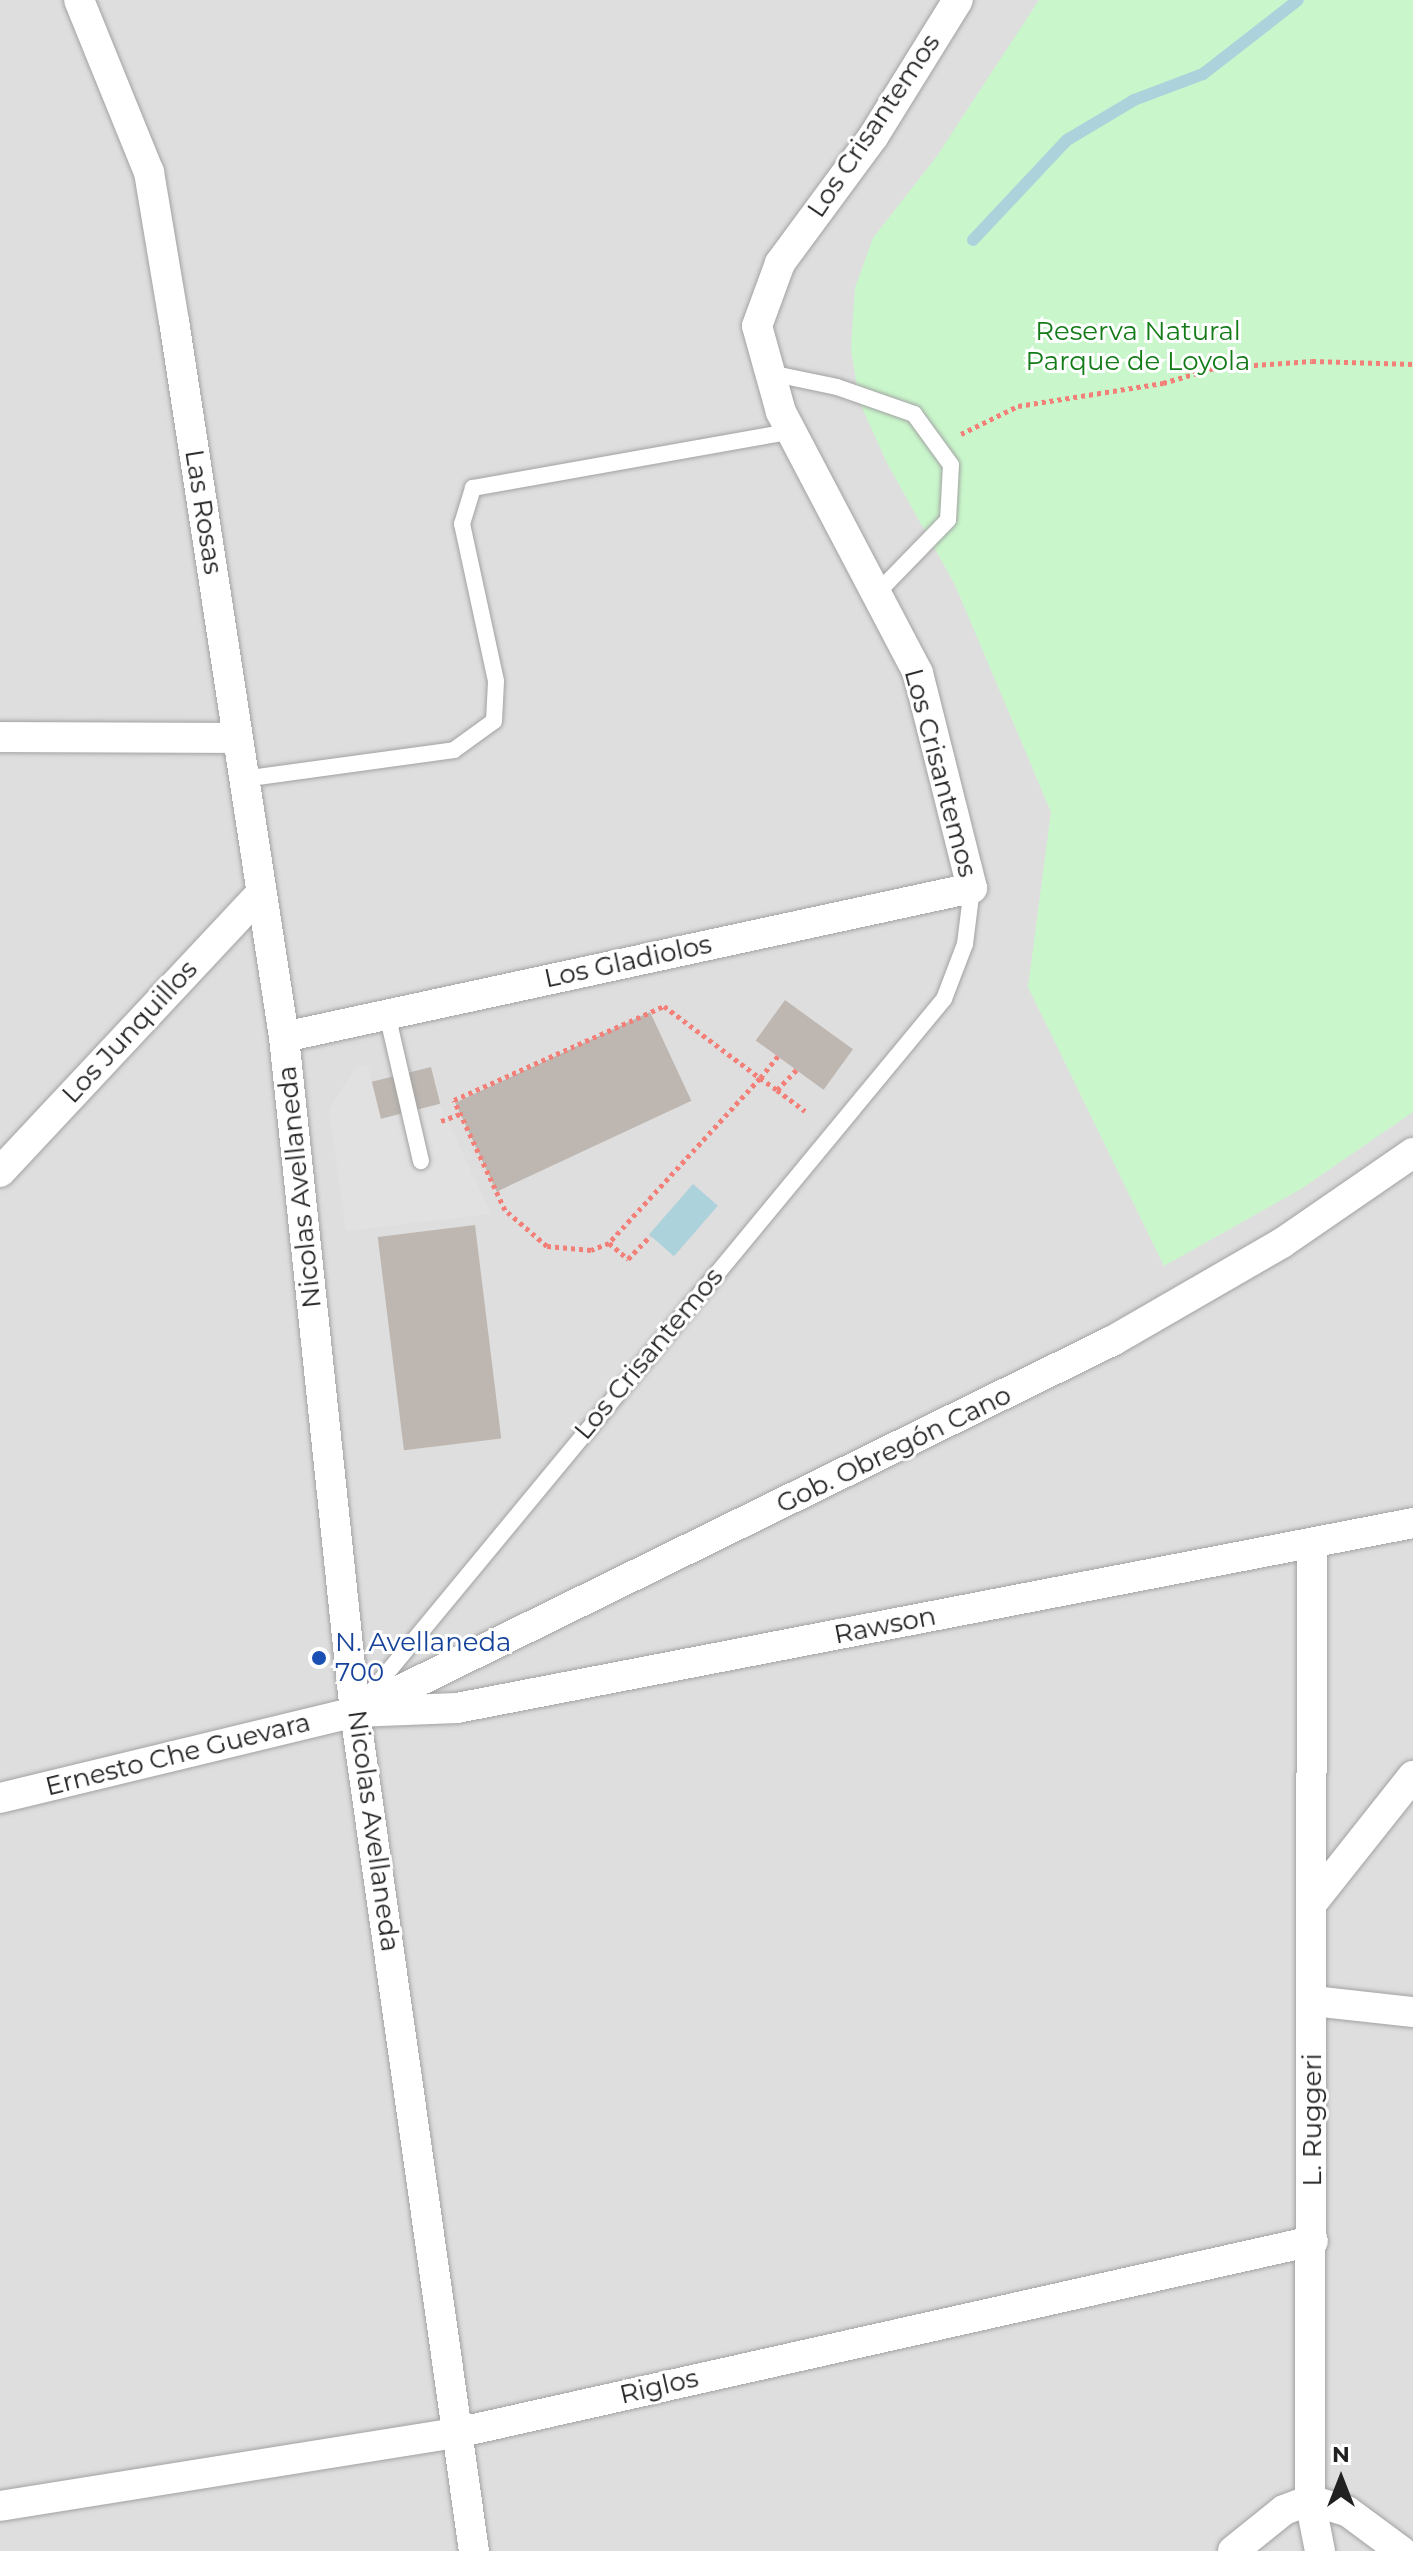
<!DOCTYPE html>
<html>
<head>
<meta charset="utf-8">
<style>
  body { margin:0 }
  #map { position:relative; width:1413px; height:2551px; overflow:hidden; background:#f1eee8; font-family:Montserrat,sans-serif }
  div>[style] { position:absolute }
  .residential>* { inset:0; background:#dfdede; transform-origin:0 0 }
  .park>* { inset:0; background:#c9f7cb }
  .parking>* { inset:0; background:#e1e1e1 }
  .water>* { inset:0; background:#acd2db; transform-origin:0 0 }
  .stream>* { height:12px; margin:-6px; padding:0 6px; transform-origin:6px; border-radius:6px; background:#acd2db }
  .building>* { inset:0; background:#beb7b1; transform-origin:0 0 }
  .path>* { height:5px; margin-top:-2.5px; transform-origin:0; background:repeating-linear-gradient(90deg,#f28078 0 4px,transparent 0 8px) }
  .roads { filter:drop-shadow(0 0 2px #a2a2a2) drop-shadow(0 0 2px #a2a2a2) }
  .service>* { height:16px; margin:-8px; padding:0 8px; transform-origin:8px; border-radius:8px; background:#fff }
  .minor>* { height:30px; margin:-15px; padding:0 15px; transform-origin:15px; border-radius:15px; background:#fff }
  .dots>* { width:22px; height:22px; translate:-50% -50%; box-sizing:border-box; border:4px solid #fff; border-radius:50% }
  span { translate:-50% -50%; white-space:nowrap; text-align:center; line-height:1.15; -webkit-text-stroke:6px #fff; paint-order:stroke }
  .street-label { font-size:26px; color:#212121 }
  .park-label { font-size:26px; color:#137b18 }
  .transit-label { font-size:26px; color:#164399 }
  .left { translate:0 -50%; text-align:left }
  .north { position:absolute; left:1301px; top:2439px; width:80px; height:80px; -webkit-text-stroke:6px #fff; paint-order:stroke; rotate:0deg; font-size:22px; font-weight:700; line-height:32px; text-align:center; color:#212121 }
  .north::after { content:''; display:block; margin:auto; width:28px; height:36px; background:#212121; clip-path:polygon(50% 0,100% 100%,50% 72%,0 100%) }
</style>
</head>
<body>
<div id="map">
  <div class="residential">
    <div style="left:0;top:0;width:1413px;height:2551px"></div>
  </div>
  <div class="park">
    <div style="clip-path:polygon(1039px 0,1413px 0,1413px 1112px,1301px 1189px,1164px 1266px,1028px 987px,1051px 812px,955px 585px,887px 463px,859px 401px,851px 348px,855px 288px,873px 238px,937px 156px)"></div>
  </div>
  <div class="parking">
    <div style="clip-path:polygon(368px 1065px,380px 1118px,440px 1104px,491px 1214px,346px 1231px,329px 1110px,355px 1068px)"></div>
  </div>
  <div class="water">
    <div style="left:693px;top:1184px;width:33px;height:67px;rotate:41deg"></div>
  </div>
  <div class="stream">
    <div style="left:973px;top:240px;width:137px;rotate:-46.8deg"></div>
    <div style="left:1067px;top:140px;width:78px;rotate:-30.8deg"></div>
    <div style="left:1134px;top:100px;width:74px;rotate:-20.6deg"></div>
    <div style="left:1203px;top:74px;width:120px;rotate:-37.9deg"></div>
  </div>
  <div class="building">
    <div style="left:785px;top:1000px;width:84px;height:50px;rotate:36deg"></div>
    <div style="left:650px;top:1012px;width:98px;height:215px;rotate:65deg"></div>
    <div style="left:431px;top:1067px;width:38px;height:61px;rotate:76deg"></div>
    <div style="left:475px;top:1225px;width:215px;height:98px;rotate:83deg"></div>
  </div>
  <div class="path">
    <div style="left:961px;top:434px;width:64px;rotate:-26.2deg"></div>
    <div style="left:1018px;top:406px;width:147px;rotate:-9deg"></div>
    <div style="left:1163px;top:383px;width:53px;rotate:-16.4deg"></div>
    <div style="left:1214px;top:368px;width:98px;rotate:-4.1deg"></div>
    <div style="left:1312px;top:361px;width:101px;rotate:1.7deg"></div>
    <div style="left:778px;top:1056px;width:28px;rotate:129deg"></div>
    <div style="left:760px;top:1078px;width:224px;rotate:132.5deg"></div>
    <div style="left:609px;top:1243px;width:19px;rotate:159deg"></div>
    <div style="left:591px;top:1250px;width:44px;rotate:-174.8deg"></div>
    <div style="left:547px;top:1246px;width:55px;rotate:-139.4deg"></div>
    <div style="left:505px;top:1210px;width:121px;rotate:-114.9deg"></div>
    <div style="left:454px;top:1100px;width:230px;rotate:-24.1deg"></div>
    <div style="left:664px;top:1006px;width:120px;rotate:36.9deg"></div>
    <div style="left:760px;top:1078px;width:21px;rotate:35deg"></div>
    <div style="left:777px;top:1090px;width:35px;rotate:37deg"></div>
    <div style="left:777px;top:1090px;width:28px;rotate:-46deg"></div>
    <div style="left:441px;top:1121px;width:20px;rotate:-20deg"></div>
    <div style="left:609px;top:1243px;width:25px;rotate:40deg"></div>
    <div style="left:628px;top:1259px;width:32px;rotate:-46deg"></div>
  </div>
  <div class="roads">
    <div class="service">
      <div style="left:770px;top:373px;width:68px;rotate:11.8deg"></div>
      <div style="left:837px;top:387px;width:82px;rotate:19.3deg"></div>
      <div style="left:914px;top:414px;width:63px;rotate:54deg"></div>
      <div style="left:951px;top:465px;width:55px;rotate:93.1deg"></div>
      <div style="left:948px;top:520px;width:103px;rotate:134.2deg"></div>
      <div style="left:243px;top:779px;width:213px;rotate:-7.8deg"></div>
      <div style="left:454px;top:750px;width:49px;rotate:-35.9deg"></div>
      <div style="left:494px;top:721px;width:40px;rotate:-87.1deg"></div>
      <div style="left:496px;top:681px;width:161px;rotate:-102.2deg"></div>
      <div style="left:462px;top:524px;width:38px;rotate:-73deg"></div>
      <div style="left:473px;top:488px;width:324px;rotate:-10.1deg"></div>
      <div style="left:387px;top:1014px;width:151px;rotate:77deg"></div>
      <div style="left:363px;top:1702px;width:912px;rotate:-50.43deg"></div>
      <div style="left:944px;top:999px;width:59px;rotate:-69.1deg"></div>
      <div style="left:965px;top:944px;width:56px;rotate:-82.9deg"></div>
    </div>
    <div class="minor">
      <div style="left:79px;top:0;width:186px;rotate:67.9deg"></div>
      <div style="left:149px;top:172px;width:151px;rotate:80.5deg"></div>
      <div style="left:174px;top:321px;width:724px;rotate:81.27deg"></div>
      <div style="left:284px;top:1037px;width:679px;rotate:84deg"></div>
      <div style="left:355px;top:1712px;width:847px;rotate:81.93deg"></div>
      <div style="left:0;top:737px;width:237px;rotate:0.2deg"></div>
      <div style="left:284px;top:1037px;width:704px;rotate:-12.22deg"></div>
      <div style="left:972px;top:888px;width:222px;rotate:-104.1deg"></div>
      <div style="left:918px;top:673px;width:295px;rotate:-117.7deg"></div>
      <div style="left:781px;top:412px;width:89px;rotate:-105.6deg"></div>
      <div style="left:757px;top:326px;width:67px;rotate:-69.9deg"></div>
      <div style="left:780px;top:263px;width:157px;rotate:-53.6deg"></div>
      <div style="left:873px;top:137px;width:161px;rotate:-58.2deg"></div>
      <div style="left:0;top:1172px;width:382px;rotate:-46.9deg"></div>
      <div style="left:1312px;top:1543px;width:957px;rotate:90.12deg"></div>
      <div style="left:1310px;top:2500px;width:52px;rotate:78.9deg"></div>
      <div style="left:368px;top:1706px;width:831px;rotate:-26.13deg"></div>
      <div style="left:1114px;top:1340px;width:194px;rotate:-30deg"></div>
      <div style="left:1282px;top:1243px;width:159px;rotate:-34.5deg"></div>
      <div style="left:0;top:1798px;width:365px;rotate:-13.6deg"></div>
      <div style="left:355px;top:1712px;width:102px;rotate:-2.2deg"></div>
      <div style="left:457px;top:1708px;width:974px;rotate:-10.95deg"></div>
      <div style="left:1313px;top:1902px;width:161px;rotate:-51.6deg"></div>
      <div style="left:1313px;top:2001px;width:101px;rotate:6.3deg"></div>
      <div style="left:0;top:2506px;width:467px;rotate:-9.1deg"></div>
      <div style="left:461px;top:2432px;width:873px;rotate:-12.64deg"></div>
      <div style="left:1233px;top:2551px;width:65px;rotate:-38.8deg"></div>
      <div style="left:1284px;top:2510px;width:28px;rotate:-21deg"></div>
      <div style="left:1310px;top:2500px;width:39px;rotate:17deg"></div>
      <div style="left:1347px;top:2511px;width:67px;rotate:36.5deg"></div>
    </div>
  </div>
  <div class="dots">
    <div style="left:319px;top:1658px;background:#1a4fb4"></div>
  </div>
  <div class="street-label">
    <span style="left:874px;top:126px;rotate:-56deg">Los Crisantemos</span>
    <span style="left:203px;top:512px;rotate:81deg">Las Rosas</span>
    <span style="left:940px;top:773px;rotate:75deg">Los Crisantemos</span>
    <span style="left:628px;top:962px;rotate:-12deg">Los Gladiolos</span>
    <span style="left:130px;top:1032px;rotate:-47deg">Los Junquillos</span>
    <span style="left:300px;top:1187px;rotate:-96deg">Nicolas Avellaneda</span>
    <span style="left:649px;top:1354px;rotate:-50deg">Los Crisantemos</span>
    <span style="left:894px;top:1450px;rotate:-26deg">Gob. Obregón Cano</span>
    <span style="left:885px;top:1626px;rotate:-11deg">Rawson</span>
    <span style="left:178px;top:1755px;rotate:-14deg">Ernesto Che Guevara</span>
    <span style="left:373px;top:1831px;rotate:82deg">Nicolas Avellaneda</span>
    <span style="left:1313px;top:2120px;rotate:-90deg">L. Ruggeri</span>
    <span style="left:659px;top:2387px;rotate:-13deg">Riglos</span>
  </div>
  <div class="park-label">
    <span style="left:1138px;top:347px">Reserva Natural<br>Parque de Loyola</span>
  </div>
  <div class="transit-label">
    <span class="left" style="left:335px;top:1658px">N. Avellaneda<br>700</span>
  </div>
  <div class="north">N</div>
</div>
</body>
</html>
